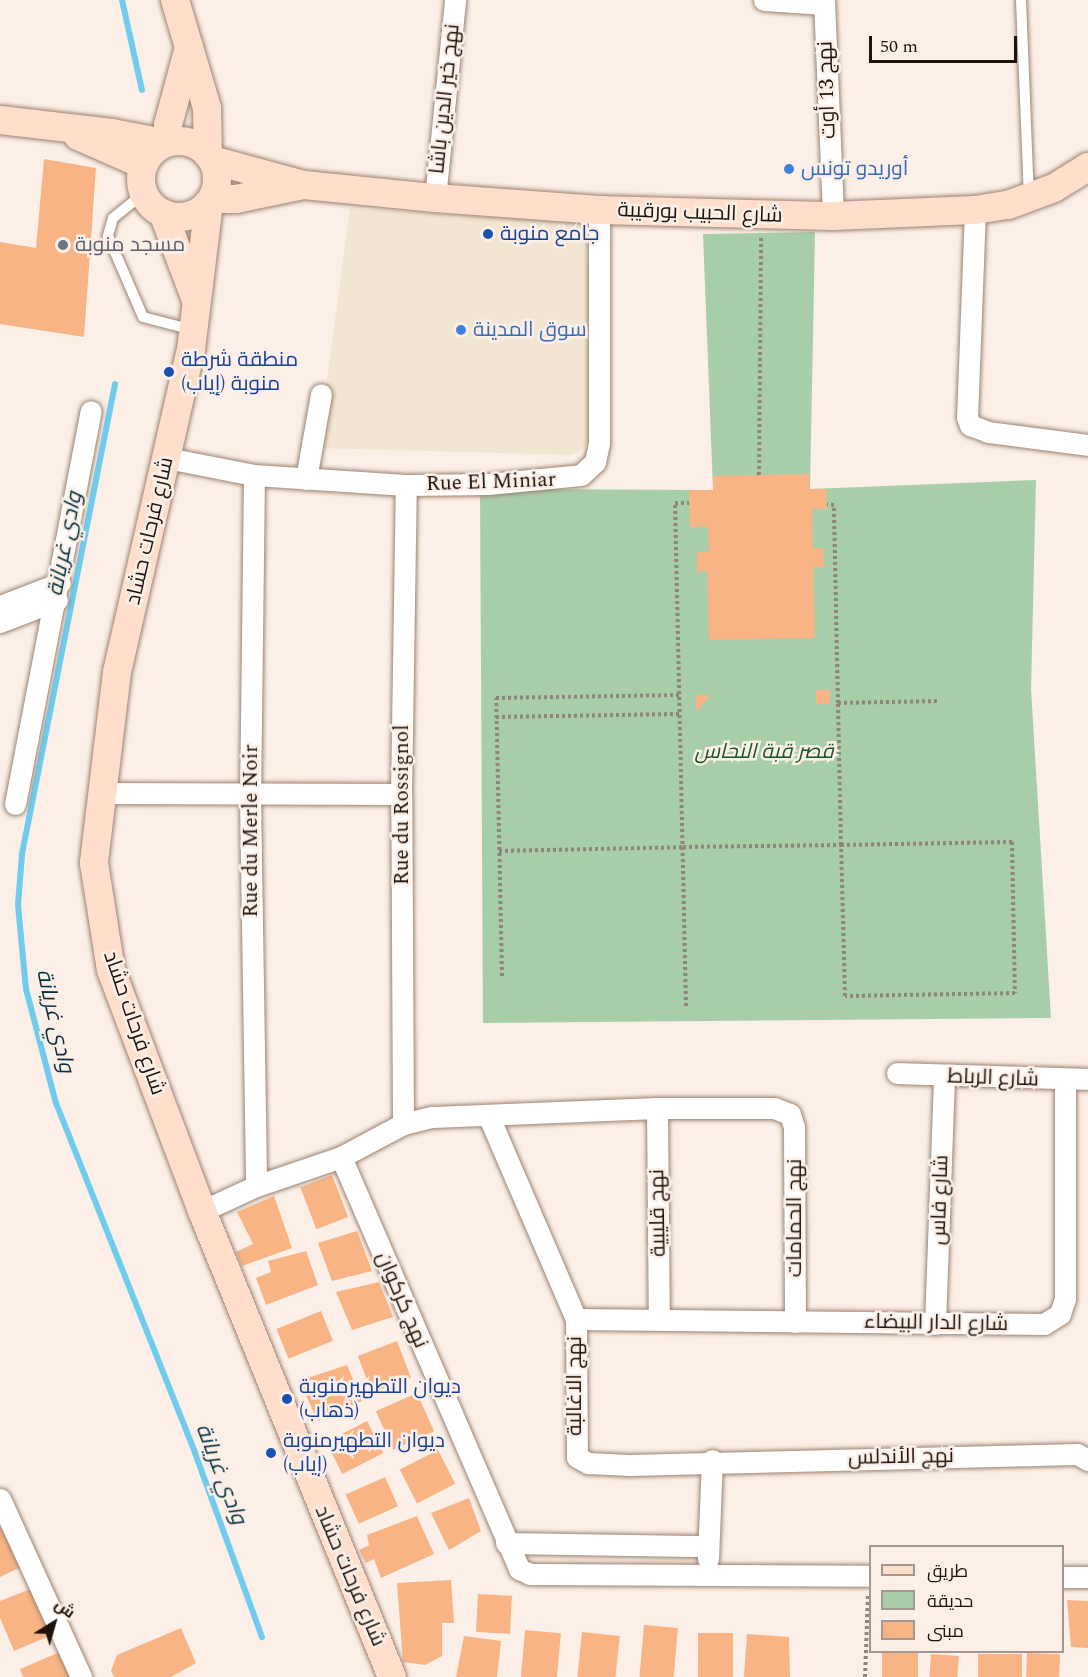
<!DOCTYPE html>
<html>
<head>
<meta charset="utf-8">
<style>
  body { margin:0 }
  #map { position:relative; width:1088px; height:1677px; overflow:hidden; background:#fbefe7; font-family:Spectral,Cairo,serif }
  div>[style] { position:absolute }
  .commercial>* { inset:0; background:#f2e6d2 }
  .green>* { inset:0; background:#a7cea9 }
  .stream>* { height:6px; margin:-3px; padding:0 3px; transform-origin:3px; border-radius:3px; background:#6fccee }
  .building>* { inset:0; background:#f8b485; transform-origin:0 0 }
  .path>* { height:4px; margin-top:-2px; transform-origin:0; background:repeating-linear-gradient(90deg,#90857d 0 3px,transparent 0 6px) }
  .roads { filter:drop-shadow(0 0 2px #9c8270) drop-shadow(0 0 2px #9c8270) }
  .lane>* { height:10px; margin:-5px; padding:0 5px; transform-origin:5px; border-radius:5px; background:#fff }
  .street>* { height:21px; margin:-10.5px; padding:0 10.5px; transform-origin:10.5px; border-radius:10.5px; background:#fff }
  .secondary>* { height:28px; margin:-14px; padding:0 14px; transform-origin:14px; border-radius:14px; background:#ffdfcb }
  .secondary>.ring { margin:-14px; padding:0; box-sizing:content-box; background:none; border:28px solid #ffdfcb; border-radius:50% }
  .dots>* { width:16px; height:16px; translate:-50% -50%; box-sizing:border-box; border:3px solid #fbefe7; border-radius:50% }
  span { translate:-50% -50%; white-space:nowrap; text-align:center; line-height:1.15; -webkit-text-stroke:5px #fbefe7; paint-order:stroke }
  .street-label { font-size:21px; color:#1e140d }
  .shop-label { font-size:21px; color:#366cbe }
  .left { translate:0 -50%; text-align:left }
  .transit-label { font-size:21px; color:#164399 }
  .worship-label { font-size:21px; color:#5b616d }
  .park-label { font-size:21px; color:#175622; font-style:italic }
  .water-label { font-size:22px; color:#043240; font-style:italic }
  .legend { position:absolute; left:869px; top:1545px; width:195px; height:108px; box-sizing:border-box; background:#fbefe7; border:2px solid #a39790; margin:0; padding:8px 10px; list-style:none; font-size:18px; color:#1e140d }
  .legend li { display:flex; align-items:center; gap:12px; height:30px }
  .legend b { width:30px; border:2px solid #a39790 }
  .north { position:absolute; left:24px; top:1593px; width:60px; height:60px; -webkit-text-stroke:4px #fbefe7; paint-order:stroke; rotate:37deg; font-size:16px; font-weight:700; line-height:24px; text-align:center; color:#1e140d }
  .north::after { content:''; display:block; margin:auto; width:21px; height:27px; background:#1e140d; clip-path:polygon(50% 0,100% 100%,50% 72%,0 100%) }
  .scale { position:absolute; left:869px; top:36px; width:148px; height:27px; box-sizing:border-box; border:3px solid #1e140d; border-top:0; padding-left:8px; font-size:18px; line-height:21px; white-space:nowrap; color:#1e140d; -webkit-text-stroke:4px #fbefe7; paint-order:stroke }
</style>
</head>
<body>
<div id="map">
  <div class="commercial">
    <div style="clip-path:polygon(350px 208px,587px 223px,591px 438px,582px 449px,572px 455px,318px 448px)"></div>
  </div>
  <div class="green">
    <div style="clip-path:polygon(815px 232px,810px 489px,1036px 480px,1031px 689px,1051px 1018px,483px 1023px,480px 489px,713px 490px,703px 234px)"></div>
  </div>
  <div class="stream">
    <div style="left:122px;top:0;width:92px;rotate:77.5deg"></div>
    <div style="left:115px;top:384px;width:480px;rotate:101.2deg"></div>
    <div style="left:22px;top:855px;width:50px;rotate:94.6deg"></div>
    <div style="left:18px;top:905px;width:84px;rotate:84.6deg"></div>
    <div style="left:26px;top:989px;width:118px;rotate:75.3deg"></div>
    <div style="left:56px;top:1103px;width:377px;rotate:68.3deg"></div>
    <div style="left:195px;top:1453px;width:196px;rotate:70deg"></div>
  </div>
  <div class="building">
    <div style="clip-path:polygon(44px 159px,96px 168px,84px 337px,0 324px,0 242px,36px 248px)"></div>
    <div style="clip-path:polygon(809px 474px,810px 489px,826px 489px,827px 509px,812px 509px,813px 548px,823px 548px,824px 567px,813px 567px,815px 638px,709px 640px,707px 571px,697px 572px,697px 552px,709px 552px,708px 527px,690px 527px,689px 490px,713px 490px,713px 476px)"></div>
    <div style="left:816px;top:690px;width:14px;height:14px"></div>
    <div style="clip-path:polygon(696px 695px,710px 695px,696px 712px)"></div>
    <div style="left:332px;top:1175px;width:45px;height:34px;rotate:69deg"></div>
    <div style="clip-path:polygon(274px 1196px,292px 1248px,242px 1266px,236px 1252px,253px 1244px,237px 1212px)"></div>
    <div style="clip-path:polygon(357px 1231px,372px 1271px,332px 1281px,318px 1243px)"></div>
    <div style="clip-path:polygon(306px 1251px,318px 1285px,266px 1305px,256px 1278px,271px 1272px,268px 1261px)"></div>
    <div style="clip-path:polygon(379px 1282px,393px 1317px,352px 1330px,336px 1292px)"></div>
    <div style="left:321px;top:1311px;width:32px;height:48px;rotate:68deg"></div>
    <div style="left:397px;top:1341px;width:39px;height:42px;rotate:69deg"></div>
    <div style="clip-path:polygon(347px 1365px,362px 1401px,318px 1421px,299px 1381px)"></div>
    <div style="left:417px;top:1393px;width:42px;height:45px;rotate:66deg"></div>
    <div style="left:367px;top:1421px;width:36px;height:46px;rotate:63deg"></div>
    <div style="left:438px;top:1450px;width:38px;height:43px;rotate:63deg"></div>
    <div style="left:385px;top:1477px;width:32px;height:43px;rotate:66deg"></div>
    <div style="clip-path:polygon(469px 1498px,481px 1531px,449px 1550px,431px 1513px)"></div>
    <div style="clip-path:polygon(417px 1516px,434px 1554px,381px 1578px,374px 1559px,366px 1563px,359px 1550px,369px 1545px,367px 1535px)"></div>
    <div style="clip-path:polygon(0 1526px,21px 1567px,0 1577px)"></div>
    <div style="clip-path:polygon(451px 1580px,454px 1623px,442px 1623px,442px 1656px,425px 1665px,403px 1662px,397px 1583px)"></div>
    <div style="clip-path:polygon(33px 1588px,54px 1634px,14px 1651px,0 1618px,0 1601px)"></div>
    <div style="left:478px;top:1594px;width:34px;height:38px;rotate:3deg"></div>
    <div style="clip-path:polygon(1067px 1600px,1088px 1601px,1088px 1648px,1071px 1647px)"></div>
    <div style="left:644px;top:1625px;width:34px;height:52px;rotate:5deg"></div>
    <div style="clip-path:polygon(181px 1628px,196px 1663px,171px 1677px,114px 1677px,111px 1671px,117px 1655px)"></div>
    <div style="left:525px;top:1630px;width:36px;height:47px;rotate:5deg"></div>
    <div style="left:582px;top:1632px;width:38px;height:45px;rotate:6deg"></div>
    <div style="left:698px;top:1633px;width:35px;height:44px"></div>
    <div style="clip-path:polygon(747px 1634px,789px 1637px,790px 1677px,744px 1677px)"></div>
    <div style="clip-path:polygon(464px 1636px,501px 1641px,497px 1677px,456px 1677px)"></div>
    <div style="clip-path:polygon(62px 1651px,73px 1677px,23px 1677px,20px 1669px)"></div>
    <div style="left:882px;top:1652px;width:36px;height:25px"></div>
    <div style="left:1027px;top:1653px;width:33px;height:24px;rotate:2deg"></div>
    <div style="left:931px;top:1654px;width:28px;height:23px;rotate:4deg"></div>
    <div style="left:978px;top:1654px;width:44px;height:23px"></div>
  </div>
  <div class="path">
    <div style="left:759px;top:475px;width:239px;rotate:-89.5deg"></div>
    <div style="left:838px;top:703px;width:99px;rotate:-1.2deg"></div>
    <div style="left:496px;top:717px;width:184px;rotate:-0.9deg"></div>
    <div style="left:499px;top:851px;width:184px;rotate:-1.2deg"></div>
    <div style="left:683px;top:847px;width:158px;rotate:-0.7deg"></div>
    <div style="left:841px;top:845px;width:171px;rotate:-1deg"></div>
    <div style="left:1012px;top:842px;width:151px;rotate:88.9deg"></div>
    <div style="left:1015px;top:993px;width:170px;rotate:179deg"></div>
    <div style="left:845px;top:996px;width:151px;rotate:-91.5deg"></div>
    <div style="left:841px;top:845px;width:142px;rotate:-91.2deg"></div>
    <div style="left:838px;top:703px;width:198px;rotate:-91.2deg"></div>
    <div style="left:834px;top:505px;width:7px;rotate:-172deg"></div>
    <div style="left:502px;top:976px;width:278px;rotate:-91.2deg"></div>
    <div style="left:496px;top:698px;width:184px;rotate:-0.9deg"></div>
    <div style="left:686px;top:1006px;width:503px;rotate:-91.25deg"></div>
    <div style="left:675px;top:503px;width:14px"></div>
    <div style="left:865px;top:1677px;width:82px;rotate:-87.9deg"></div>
  </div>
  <div class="roads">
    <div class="lane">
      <div style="left:1021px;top:0;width:196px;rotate:87.7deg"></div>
      <div style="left:144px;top:193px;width:40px;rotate:141deg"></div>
      <div style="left:113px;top:218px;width:19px;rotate:106deg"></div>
      <div style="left:108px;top:236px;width:88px;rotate:66.6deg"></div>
      <div style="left:143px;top:317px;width:52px;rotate:14.6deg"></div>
    </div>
    <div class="street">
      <div style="left:764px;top:0;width:60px;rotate:3.8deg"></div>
      <div style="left:824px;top:0;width:216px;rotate:87.6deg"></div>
      <div style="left:435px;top:198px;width:199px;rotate:-84.2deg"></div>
      <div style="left:975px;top:210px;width:207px;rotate:92.2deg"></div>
      <div style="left:967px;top:417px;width:9px;rotate:69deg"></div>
      <div style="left:970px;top:425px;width:19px;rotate:21deg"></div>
      <div style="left:988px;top:432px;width:101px;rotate:7.4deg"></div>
      <div style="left:167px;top:458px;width:89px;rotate:11.1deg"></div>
      <div style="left:254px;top:475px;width:152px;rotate:3.8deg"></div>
      <div style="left:406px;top:485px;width:82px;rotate:-0.7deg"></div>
      <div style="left:488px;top:484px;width:93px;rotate:-5.5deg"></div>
      <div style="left:581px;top:475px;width:19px;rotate:-43deg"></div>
      <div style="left:595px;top:462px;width:19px;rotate:-78deg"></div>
      <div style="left:599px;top:443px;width:233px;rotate:-90deg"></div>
      <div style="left:254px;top:475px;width:321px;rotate:90.7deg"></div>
      <div style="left:250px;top:796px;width:390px;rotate:89.1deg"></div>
      <div style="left:306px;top:479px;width:86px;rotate:-80deg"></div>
      <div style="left:0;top:606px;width:64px;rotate:-21deg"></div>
      <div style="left:0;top:622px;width:61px;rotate:-21.1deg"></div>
      <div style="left:102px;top:793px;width:299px;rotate:0.2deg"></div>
      <div style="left:15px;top:804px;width:400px;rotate:-79.1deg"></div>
      <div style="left:897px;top:1073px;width:191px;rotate:1.8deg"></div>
      <div style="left:657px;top:1108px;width:211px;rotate:89.5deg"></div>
      <div style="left:489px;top:1117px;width:220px;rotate:66.7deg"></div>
      <div style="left:576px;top:1319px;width:138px;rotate:89.6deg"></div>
      <div style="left:577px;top:1457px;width:13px;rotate:29deg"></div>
      <div style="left:588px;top:1463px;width:41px;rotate:2.8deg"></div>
      <div style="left:629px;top:1465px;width:448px;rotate:-1.4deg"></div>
      <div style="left:1077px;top:1454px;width:13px;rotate:29deg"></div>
      <div style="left:403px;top:1124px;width:330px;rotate:-90.3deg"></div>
      <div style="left:401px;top:794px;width:309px;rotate:-89.1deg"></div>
      <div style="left:341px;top:1157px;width:449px;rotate:66.6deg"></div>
      <div style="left:519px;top:1569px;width:12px;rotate:24deg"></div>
      <div style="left:530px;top:1574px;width:340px;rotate:0.3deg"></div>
      <div style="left:202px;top:1211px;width:60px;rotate:-24.8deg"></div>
      <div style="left:256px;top:1186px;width:90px;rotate:-18.8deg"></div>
      <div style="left:341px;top:1157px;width:70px;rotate:-28deg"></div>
      <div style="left:403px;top:1124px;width:30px;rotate:-14deg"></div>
      <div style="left:432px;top:1117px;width:225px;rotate:-2.3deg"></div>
      <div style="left:657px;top:1108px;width:117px"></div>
      <div style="left:774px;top:1108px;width:17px;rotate:21deg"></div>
      <div style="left:790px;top:1114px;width:14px;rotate:73deg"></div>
      <div style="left:794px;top:1127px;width:195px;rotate:89.7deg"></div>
      <div style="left:576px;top:1319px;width:468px;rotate:0.6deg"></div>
      <div style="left:1044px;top:1324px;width:19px;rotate:-32deg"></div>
      <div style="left:1060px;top:1314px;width:16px;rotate:-72deg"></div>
      <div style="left:1065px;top:1299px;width:218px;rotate:-90deg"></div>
      <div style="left:935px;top:1324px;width:248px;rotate:-87.9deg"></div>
      <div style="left:0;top:1499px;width:196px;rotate:65.5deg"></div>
      <div style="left:506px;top:1543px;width:202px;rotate:0.9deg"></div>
      <div style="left:708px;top:1559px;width:99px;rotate:-87.7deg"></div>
      <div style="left:1062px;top:1577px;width:26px"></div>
    </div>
    <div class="secondary">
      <div style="left:175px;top:0;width:113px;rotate:73.5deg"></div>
      <div style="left:207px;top:108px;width:47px;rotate:88.8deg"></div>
      <div style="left:0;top:120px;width:113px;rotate:6.6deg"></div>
      <div style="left:112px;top:133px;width:53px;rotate:10.9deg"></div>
      <div style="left:78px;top:136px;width:72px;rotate:23.7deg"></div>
      <div style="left:169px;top:141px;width:16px;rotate:-94deg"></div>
      <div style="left:168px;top:125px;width:81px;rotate:-74.9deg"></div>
      <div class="ring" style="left:141px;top:141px;width:48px;height:48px"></div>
      <div style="left:212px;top:160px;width:95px;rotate:15.2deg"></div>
      <div style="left:304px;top:185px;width:132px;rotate:5.7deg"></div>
      <div style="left:435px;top:198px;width:164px;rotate:4.2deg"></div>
      <div style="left:599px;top:210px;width:234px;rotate:1.5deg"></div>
      <div style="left:833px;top:216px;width:142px;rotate:-2.4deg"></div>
      <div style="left:975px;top:210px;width:33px;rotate:-9deg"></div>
      <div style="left:1008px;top:205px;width:49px;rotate:-20.3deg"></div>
      <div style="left:1054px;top:188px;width:40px;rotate:-32deg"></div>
      <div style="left:212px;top:199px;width:24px"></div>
      <div style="left:236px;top:199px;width:64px;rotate:-11.7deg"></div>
      <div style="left:209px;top:203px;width:147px;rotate:97deg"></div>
      <div style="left:191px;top:349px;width:331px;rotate:102.9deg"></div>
      <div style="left:117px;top:672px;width:192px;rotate:96.9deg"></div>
      <div style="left:94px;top:863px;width:108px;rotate:81deg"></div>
      <div style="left:111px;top:970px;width:258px;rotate:69.3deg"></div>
      <div style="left:202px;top:1211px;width:503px;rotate:67.82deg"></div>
      <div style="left:163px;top:213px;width:93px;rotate:69.2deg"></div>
    </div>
  </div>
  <div class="dots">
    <div style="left:789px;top:169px;background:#3f7fe0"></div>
    <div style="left:488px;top:234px;background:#1a4fb4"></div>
    <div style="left:63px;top:245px;background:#6b7280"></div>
    <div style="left:461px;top:330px;background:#3f7fe0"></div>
    <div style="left:169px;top:372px;background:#1a4fb4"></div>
    <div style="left:287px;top:1399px;background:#1a4fb4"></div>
    <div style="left:271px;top:1453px;background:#1a4fb4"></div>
  </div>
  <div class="street-label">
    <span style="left:827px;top:90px;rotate:-92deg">نهج 13 أوت</span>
    <span style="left:445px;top:99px;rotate:-84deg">نهج خير الدين باشا</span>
    <span style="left:700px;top:213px;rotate:2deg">شارع الحبيب بورقيبة</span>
    <span style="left:491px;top:482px;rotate:-2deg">Rue El Miniar</span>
    <span style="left:150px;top:531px;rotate:-77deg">شارع فرحات حشاد</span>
    <span style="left:402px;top:805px;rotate:-90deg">Rue du Rossignol</span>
    <span style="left:251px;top:831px;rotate:-90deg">Rue du Merle Noir</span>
    <span style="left:134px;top:1023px;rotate:71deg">شارع فرحات حشاد</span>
    <span style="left:993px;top:1078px;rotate:2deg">شارع الرباط</span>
    <span style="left:940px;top:1200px;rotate:-88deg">شارع فاس</span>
    <span style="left:658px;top:1213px;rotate:-91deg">نهج قليبية</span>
    <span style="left:795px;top:1218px;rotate:-90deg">نهج الحمامات</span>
    <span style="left:402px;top:1300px;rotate:67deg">نهج كركوان</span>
    <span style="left:936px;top:1323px;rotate:1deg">شارع الدار البيضاء</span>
    <span style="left:575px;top:1386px;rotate:-90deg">نهج الاغالبة</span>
    <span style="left:901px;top:1457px;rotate:-1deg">نهج الأندلس</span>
    <span style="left:350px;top:1576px;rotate:67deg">شارع فرحات حشاد</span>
  </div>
  <div class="shop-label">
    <span class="left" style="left:801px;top:169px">أوريدو تونس</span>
    <span class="left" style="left:473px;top:330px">سوق المدينة</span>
  </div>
  <div class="transit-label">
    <span class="left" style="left:500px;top:234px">جامع منوبة</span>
    <span class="left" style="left:181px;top:372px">منطقة شرطة<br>منوبة (إياب)</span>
    <span class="left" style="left:299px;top:1399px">ديوان التطهيرمنوبة<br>(ذهاب)</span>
    <span class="left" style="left:283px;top:1453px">ديوان التطهيرمنوبة<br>(إياب)</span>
  </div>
  <div class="worship-label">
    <span class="left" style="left:75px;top:245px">مسجد منوبة</span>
  </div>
  <div class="park-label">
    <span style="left:764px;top:752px">قصر قبة النحاس</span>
  </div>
  <div class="water-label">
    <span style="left:65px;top:544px;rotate:-79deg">وادي غريانة</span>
    <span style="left:55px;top:1021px;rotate:77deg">وادي غريانة</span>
    <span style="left:221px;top:1474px;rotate:69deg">وادي غريانة</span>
  </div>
  <ul class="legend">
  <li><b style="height:8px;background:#ffdfcb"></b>طريق</li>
  <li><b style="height:16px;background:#a7cea9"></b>حديقة</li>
  <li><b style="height:16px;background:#f8b485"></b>مبنى</li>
  </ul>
  <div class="north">ش</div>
  <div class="scale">50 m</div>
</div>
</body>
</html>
